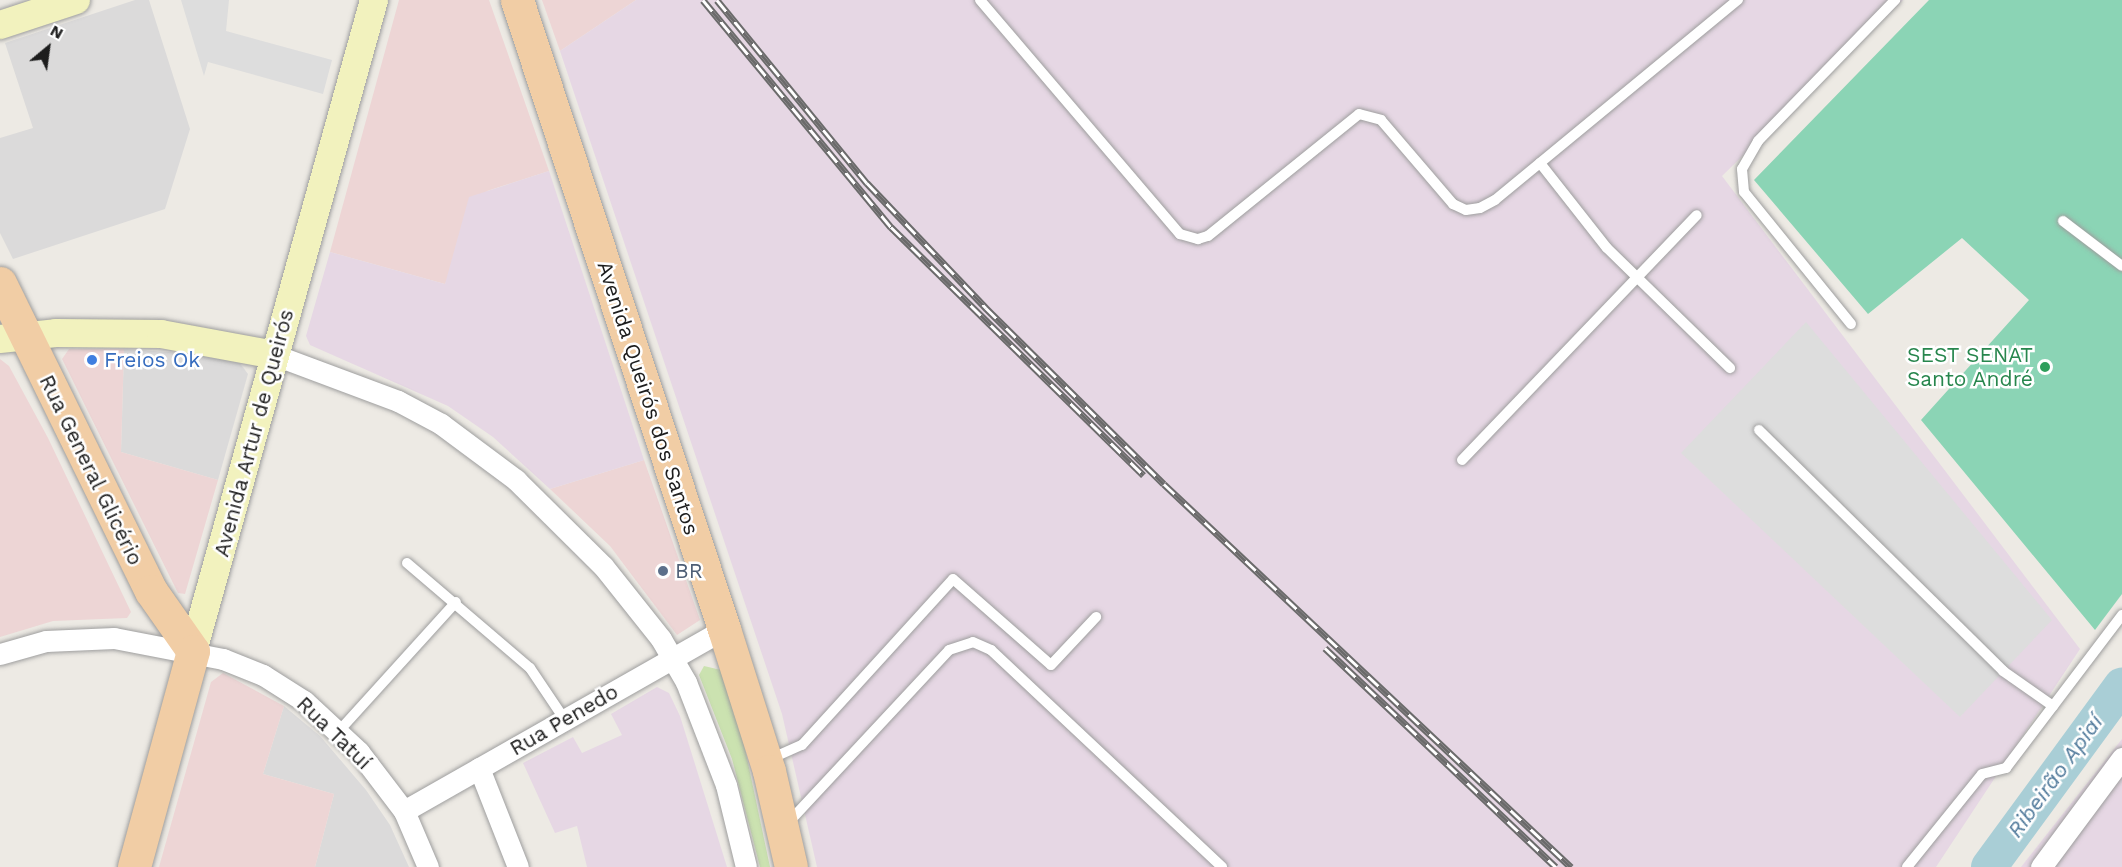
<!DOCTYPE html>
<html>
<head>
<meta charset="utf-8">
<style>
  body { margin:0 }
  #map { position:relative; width:2122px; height:867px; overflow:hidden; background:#edeae4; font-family:"Work Sans",sans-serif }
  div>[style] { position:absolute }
  .residential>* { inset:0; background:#dbdada }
  .commercial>* { inset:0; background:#edd5d5 }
  .industrial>* { inset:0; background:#e6d7e4 }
  .grass>* { inset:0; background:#cbe2b0 }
  .pitch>* { inset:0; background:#8bd4b5 }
  .parking>* { inset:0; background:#ddd }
  .river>* { height:36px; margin:-18px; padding:0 18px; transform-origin:18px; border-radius:18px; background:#a9ced6 }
  .roads { filter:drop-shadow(0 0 2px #9e9e9e) drop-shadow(0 0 2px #9e9e9e) }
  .lane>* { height:10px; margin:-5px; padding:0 5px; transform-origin:5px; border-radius:5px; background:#fff }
  .street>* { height:21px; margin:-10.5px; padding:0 10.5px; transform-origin:10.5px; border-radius:10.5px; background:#fff }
  .secondary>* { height:28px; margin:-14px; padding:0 14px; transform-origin:14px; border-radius:14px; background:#f2f2be }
  .primary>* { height:33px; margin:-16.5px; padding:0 16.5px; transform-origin:16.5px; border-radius:16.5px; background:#f1cda5 }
  .rail>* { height:7px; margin-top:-3.5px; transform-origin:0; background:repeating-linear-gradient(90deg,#fff 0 14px,#6b6b6b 0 28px); box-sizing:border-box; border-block:2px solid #6b6b6b }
  .dots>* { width:16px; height:16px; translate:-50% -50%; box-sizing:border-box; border:3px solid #fff; border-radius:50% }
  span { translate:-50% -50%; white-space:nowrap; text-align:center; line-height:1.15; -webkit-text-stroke:5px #fff; paint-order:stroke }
  .leisure-label { font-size:21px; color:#27864d }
  .right { translate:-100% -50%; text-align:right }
  .shop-label { font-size:21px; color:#366cbe }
  .left { translate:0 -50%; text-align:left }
  .street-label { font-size:21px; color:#1d1d1d }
  .service-label { font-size:21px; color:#4e5e75 }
  .water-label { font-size:22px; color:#517a9b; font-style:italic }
  .north { position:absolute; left:18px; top:18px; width:60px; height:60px; -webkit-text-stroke:4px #fff; paint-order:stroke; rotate:29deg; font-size:16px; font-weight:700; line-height:24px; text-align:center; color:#1d1d1d }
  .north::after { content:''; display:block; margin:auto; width:21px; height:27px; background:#1d1d1d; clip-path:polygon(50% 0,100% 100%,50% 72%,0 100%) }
</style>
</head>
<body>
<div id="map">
  <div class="residential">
    <div style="clip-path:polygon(135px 0,149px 0,190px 129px,165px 209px,13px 259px,0 233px,0 138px,33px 128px,5px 43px)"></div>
    <div style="clip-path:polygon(124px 349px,196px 354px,239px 362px,248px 374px,218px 480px,121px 452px)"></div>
    <div style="clip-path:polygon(284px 706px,320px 736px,366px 790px,390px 825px,409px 867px,315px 867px,334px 794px,263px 774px)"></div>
  </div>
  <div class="commercial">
    <div style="clip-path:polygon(399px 0,489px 0,549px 171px,487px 191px,445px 284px,330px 252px)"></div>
    <div style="clip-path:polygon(542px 0,636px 0,560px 51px)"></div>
    <div style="clip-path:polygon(69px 349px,124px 349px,121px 452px,218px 480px,185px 594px,178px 593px,62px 359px)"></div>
    <div style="clip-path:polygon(0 359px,9px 366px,48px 438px,131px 612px,127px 618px,53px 621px,0 637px)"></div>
    <div style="clip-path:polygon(644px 460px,700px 620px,677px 635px,610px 546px,550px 489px)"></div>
    <div style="clip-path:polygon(223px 673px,284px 706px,263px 774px,334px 794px,315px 867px,159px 867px,211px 682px)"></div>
  </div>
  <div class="industrial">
    <div style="clip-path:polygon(636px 0,1903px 0,1722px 176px,2080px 649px,1936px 867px,817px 867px,782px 714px,560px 51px)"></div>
    <div style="clip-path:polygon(549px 171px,644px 460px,550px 489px,493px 437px,448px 406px,310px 345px,306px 336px,330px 252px,445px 284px,469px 197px)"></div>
    <div style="clip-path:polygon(657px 687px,669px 693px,680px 716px,727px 867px,587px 867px,577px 826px,555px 833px,523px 763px,573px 737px,582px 753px,622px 735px,611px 714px)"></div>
    <div style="clip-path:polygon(2122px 739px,2122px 867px,2021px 867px)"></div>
  </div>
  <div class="grass">
    <div style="clip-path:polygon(704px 666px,721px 670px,744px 744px,770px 867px,760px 867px,732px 759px,699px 675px)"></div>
  </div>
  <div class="pitch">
    <div style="clip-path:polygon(1929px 0,2122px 0,2122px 594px,2095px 630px,1921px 420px,2029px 300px,1962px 238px,1868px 314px,1754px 180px)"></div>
  </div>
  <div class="parking">
    <div style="clip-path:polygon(181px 0,229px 0,226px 31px,332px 60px,323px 94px,208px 62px,204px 76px)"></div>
    <div style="clip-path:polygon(1806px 322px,2052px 620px,1960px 717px,1681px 453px)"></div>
  </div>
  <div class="river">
    <div style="left:1989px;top:867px;width:225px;rotate:-53.8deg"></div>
  </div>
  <div class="roads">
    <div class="lane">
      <div style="left:980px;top:0;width:308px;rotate:49.5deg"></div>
      <div style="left:1180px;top:234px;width:19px;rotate:16deg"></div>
      <div style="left:1198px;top:239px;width:10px;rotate:-17deg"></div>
      <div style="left:1208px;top:236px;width:194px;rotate:-38.9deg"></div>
      <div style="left:1359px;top:114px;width:23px;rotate:15deg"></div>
      <div style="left:1381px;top:120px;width:111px;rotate:49.4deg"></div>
      <div style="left:1453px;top:204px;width:14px;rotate:25deg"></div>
      <div style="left:1466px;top:210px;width:14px;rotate:-8deg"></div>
      <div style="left:1480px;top:208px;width:17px;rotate:-28deg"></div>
      <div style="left:1495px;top:200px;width:315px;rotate:-39.5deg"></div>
      <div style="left:1540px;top:163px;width:108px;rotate:51.8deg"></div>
      <div style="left:1607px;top:248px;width:172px;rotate:44.3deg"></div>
      <div style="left:2063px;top:221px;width:74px;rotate:37.3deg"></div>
      <div style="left:1851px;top:324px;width:170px;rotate:-129deg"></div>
      <div style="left:1744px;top:192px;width:23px;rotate:-95deg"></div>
      <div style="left:1742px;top:169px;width:32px;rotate:-60deg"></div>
      <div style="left:1758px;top:141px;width:197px;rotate:-45.8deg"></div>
      <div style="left:1759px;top:430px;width:343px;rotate:44.6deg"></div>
      <div style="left:2003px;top:671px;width:61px;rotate:35deg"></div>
      <div style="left:1462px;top:460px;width:339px;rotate:-46.2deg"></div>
      <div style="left:407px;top:563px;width:162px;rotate:40.5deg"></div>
      <div style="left:530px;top:668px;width:63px;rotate:56.1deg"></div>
      <div style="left:339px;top:731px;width:174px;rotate:-47.8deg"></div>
      <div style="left:770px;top:759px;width:35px;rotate:-24deg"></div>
      <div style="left:802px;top:745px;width:224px;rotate:-47.7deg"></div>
      <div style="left:953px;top:579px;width:130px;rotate:41.3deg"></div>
      <div style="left:1051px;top:665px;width:66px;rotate:-46.8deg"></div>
      <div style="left:787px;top:824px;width:238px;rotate:-47deg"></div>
      <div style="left:949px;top:650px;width:25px;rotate:-18deg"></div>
      <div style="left:973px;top:642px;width:20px;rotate:24deg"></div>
      <div style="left:991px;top:650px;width:317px;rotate:43.2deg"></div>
      <div style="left:1907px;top:867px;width:119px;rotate:-51.1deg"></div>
      <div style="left:1982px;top:774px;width:25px;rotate:-14deg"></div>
      <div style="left:2006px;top:768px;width:192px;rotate:-52.8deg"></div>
    </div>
    <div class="street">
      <div style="left:275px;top:355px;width:131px;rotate:20.5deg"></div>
      <div style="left:398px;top:401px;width:49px;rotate:28.1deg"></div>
      <div style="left:441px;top:424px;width:94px;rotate:36.7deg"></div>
      <div style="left:516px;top:480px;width:122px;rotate:44.7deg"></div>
      <div style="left:603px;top:566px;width:93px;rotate:51.5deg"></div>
      <div style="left:661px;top:639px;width:50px;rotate:59.8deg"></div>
      <div style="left:686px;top:682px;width:110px;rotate:68.8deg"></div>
      <div style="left:726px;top:785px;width:84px;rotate:76.3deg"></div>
      <div style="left:0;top:654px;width:48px;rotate:-15.8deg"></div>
      <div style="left:46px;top:641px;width:68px;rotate:-2.5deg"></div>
      <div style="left:114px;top:638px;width:111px;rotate:10.9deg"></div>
      <div style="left:223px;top:659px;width:43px;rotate:21.8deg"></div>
      <div style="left:263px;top:675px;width:49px;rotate:32.4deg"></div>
      <div style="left:304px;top:701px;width:75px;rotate:42.8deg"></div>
      <div style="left:359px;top:752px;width:74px;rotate:52.7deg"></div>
      <div style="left:404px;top:811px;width:61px;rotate:66.8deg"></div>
      <div style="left:479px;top:768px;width:106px;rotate:68.5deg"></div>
      <div style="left:404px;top:811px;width:368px;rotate:-29.6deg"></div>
      <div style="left:2041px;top:867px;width:136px;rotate:-53.4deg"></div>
    </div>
    <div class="secondary">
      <div style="left:0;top:25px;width:80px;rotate:-18.2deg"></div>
      <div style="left:0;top:339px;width:56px;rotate:-6.1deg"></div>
      <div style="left:56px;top:333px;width:105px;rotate:0.5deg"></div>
      <div style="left:161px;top:334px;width:116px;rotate:10.4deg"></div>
      <div style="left:193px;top:651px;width:676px;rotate:-74.46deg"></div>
    </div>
    <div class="primary">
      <div style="left:517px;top:0;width:662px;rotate:71.78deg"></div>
      <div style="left:724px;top:629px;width:149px;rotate:72.4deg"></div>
      <div style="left:769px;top:771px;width:98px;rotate:77.1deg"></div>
      <div style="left:0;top:283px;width:343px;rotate:63.9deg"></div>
      <div style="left:151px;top:591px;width:73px;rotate:55deg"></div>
      <div style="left:193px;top:651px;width:224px;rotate:105.3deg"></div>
    </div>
  </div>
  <div class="rail">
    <div style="left:703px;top:0;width:295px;rotate:50.4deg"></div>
    <div style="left:891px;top:227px;width:354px;rotate:44.5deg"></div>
    <div style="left:717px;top:0;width:237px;rotate:50.7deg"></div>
    <div style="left:867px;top:183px;width:173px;rotate:46.4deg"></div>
    <div style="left:986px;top:308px;width:250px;rotate:44.7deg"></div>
    <div style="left:1164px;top:484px;width:559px;rotate:43.26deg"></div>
    <div style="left:1325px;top:648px;width:318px;rotate:43.5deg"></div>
  </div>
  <div class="dots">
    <div style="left:92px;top:360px;background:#3f7fe0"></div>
    <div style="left:2045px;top:367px;background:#2e9e5b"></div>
    <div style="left:663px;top:571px;background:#5c6f8a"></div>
  </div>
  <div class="leisure-label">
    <span class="right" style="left:2033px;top:367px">SEST SENAT<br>Santo André</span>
  </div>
  <div class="shop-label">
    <span class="left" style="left:104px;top:360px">Freios Ok</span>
  </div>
  <div class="street-label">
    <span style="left:648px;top:398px;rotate:72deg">Avenida Queirós dos Santos</span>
    <span style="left:254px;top:433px;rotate:-75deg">Avenida Artur de Queirós</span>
    <span style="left:91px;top:470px;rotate:64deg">Rua General Glicério</span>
    <span style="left:564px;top:720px;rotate:-30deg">Rua Penedo</span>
    <span style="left:334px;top:733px;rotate:44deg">Rua Tatuí</span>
  </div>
  <div class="service-label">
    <span class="left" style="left:675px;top:571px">BR</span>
  </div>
  <div class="water-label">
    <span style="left:2055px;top:776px;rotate:-54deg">Ribeirão Apiaí</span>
  </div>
  <div class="north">N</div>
</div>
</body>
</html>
